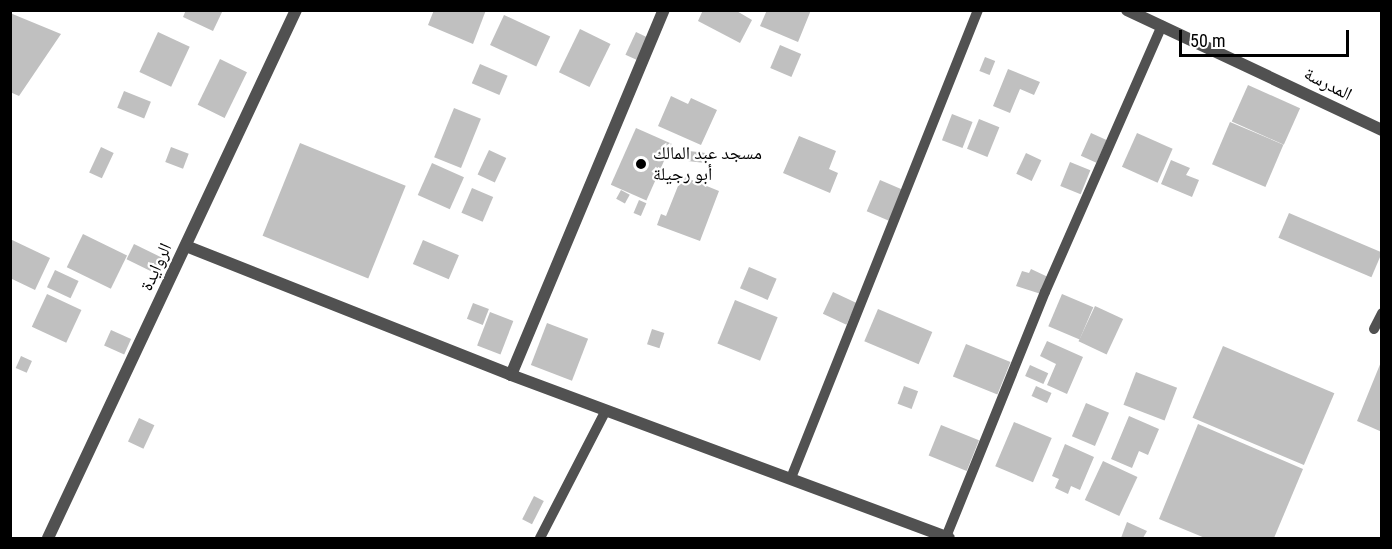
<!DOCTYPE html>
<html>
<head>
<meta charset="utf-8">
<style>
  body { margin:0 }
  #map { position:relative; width:1392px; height:549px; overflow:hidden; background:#fff; font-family:"Roboto Condensed","Noto Naskh Arabic",sans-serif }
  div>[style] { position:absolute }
  .building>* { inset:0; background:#c0c0c0; transform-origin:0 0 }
  .service>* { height:10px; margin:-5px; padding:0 5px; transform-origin:5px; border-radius:5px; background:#515151 }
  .minor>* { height:12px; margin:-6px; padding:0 6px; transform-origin:6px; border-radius:6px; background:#515151 }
  .tertiary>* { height:12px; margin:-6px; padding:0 6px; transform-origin:6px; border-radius:6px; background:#515151 }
  .dots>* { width:16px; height:16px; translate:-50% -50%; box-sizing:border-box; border:3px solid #fff; border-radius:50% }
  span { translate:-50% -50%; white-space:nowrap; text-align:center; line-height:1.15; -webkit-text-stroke:4.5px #fff; paint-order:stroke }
  .street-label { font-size:18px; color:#000 }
  .poi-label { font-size:18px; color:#000 }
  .left { translate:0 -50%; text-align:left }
  .frame { position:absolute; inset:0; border:12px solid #000; pointer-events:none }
  .scale { position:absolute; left:1179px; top:30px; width:170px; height:27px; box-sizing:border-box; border:3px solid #000; border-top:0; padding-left:8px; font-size:18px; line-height:21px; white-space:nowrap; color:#000; -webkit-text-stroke:4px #fff; paint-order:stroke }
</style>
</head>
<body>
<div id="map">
  <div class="building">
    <div style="clip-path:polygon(186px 10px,223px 10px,213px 31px,183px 17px)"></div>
    <div style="clip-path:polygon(434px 10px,486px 10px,473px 44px,428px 25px)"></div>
    <div style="clip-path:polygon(703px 10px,735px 10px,752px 20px,740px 43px,698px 21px)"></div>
    <div style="clip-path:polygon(767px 10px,811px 10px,798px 42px,760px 26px)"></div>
    <div style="clip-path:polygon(10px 13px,61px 34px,19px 96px,10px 92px)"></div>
    <div style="left:504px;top:15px;width:51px;height:33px;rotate:25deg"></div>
    <div style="left:580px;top:29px;width:34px;height:48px;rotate:26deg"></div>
    <div style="left:158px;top:32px;width:35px;height:44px;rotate:25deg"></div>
    <div style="left:636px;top:32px;width:14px;height:25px;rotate:25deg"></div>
    <div style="left:780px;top:45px;width:23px;height:25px;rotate:23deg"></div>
    <div style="left:985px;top:57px;width:11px;height:15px;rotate:22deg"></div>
    <div style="left:220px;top:59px;width:30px;height:51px;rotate:26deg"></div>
    <div style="left:480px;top:64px;width:30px;height:21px;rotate:23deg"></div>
    <div style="clip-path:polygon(1008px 69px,1040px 82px,1034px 95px,1020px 89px,1010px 113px,993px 106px)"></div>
    <div style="left:1248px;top:85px;width:57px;height:40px;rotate:24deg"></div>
    <div style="left:124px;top:91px;width:29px;height:18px;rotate:22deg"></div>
    <div style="clip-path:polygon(671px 96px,688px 104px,691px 98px,717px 110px,701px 145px,658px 126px)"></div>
    <div style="left:454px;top:108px;width:29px;height:53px;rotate:22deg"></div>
    <div style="left:952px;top:114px;width:22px;height:28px;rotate:21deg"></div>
    <div style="left:979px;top:119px;width:22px;height:32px;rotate:22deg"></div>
    <div style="left:1230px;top:122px;width:58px;height:46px;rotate:23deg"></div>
    <div style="left:636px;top:128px;width:39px;height:62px;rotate:24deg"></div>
    <div style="left:1091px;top:133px;width:17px;height:25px;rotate:24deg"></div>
    <div style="left:1137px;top:133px;width:39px;height:37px;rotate:24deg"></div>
    <div style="clip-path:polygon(799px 136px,836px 151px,829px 169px,838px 173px,830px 193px,783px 173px)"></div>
    <div style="left:300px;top:143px;width:114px;height:100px;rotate:22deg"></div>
    <div style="left:101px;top:147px;width:14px;height:28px;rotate:25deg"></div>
    <div style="left:171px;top:147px;width:19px;height:16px;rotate:21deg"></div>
    <div style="left:489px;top:150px;width:19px;height:27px;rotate:25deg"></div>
    <div style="left:689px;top:151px;width:17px;height:10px;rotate:7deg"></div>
    <div style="left:1026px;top:153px;width:17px;height:23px;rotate:25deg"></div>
    <div style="clip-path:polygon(1171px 160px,1190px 168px,1186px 175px,1199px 180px,1192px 197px,1161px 184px)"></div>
    <div style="left:1070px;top:162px;width:22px;height:26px;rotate:22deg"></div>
    <div style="left:432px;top:163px;width:35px;height:35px;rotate:24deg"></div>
    <div style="clip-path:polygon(682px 176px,719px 191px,700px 241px,657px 225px,661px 214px,666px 216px)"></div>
    <div style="left:880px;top:180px;width:26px;height:34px;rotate:23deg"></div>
    <div style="left:472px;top:188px;width:23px;height:27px;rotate:23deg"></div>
    <div style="left:621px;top:190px;width:10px;height:10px;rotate:29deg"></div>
    <div style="left:639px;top:200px;width:8px;height:14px;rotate:23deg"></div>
    <div style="left:1289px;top:213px;width:101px;height:27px;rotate:23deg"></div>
    <div style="left:83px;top:234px;width:49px;height:37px;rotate:26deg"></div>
    <div style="clip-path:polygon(10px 239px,50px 258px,35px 290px,10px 278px)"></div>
    <div style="left:423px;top:240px;width:39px;height:26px;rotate:23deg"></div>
    <div style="left:134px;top:244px;width:34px;height:17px;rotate:26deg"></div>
    <div style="left:749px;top:267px;width:30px;height:23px;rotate:23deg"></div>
    <div style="clip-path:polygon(1031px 269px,1048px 277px,1041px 294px,1016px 286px,1022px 271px,1029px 273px)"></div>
    <div style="left:55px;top:270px;width:26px;height:19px;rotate:25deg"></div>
    <div style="left:833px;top:292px;width:26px;height:24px;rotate:25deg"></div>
    <div style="left:47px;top:294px;width:38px;height:36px;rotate:25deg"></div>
    <div style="left:1062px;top:294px;width:34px;height:35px;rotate:23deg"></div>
    <div style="left:735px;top:300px;width:46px;height:47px;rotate:22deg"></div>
    <div style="left:473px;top:303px;width:17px;height:17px;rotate:21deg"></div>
    <div style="left:1095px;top:306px;width:31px;height:39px;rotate:25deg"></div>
    <div style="left:878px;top:309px;width:59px;height:35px;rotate:23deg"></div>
    <div style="left:490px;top:312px;width:25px;height:36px;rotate:21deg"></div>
    <div style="left:547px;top:323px;width:44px;height:45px;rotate:21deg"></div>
    <div style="left:652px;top:329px;width:13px;height:16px;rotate:18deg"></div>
    <div style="left:111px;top:330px;width:22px;height:17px;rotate:24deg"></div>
    <div style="clip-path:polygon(1047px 341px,1083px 357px,1067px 394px,1047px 385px,1056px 364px,1040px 356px)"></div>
    <div style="left:966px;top:344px;width:48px;height:35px;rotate:22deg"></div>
    <div style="left:1223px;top:346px;width:121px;height:78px;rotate:23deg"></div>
    <div style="left:21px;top:356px;width:12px;height:13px;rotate:24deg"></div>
    <div style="clip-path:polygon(1381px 362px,1382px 362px,1382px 432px,1357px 421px)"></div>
    <div style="left:1030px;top:365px;width:20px;height:12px;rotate:24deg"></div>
    <div style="left:1136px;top:372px;width:44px;height:35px;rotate:21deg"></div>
    <div style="left:904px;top:386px;width:15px;height:19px;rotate:20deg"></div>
    <div style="left:1036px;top:386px;width:17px;height:11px;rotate:24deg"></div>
    <div style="left:1086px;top:403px;width:25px;height:36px;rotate:23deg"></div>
    <div style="clip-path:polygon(1129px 416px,1159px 429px,1148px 455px,1139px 451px,1132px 468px,1111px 459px)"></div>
    <div style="left:139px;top:418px;width:17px;height:26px;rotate:25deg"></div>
    <div style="left:1014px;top:422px;width:41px;height:48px;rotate:23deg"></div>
    <div style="clip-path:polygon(1198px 424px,1303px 469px,1274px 538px,1205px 538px,1159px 519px)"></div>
    <div style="left:941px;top:425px;width:41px;height:33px;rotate:22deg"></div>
    <div style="clip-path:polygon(1065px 444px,1094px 457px,1080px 490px,1071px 486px,1068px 494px,1055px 488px,1059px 479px,1052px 476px)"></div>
    <div style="left:1103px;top:461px;width:38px;height:43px;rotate:25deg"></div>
    <div style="left:534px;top:496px;width:11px;height:26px;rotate:27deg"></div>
    <div style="clip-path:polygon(1127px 522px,1147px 531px,1143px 538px,1121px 538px)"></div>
  </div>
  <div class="service">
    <div style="left:1374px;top:329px;width:18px;rotate:-63deg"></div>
    <div style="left:791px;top:478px;width:504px;rotate:-68.22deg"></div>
    <div style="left:946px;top:537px;width:264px;rotate:-68deg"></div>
    <div style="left:1045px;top:292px;width:291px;rotate:-66.3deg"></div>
    <div style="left:540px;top:538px;width:144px;rotate:-62.7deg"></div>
  </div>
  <div class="minor">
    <div style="left:511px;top:375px;width:396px;rotate:-67.3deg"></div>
  </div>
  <div class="tertiary">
    <div style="left:1127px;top:10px;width:282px;rotate:25.2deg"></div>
    <div style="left:186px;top:246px;width:350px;rotate:21.6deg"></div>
    <div style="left:511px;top:375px;width:467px;rotate:20.4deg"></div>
    <div style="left:48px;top:538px;width:583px;rotate:-64.84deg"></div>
  </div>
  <div class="dots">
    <div style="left:641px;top:164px;background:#000"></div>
  </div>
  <div class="street-label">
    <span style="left:1328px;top:84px;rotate:27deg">المدرسة</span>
    <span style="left:156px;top:267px;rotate:-65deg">الروايدة</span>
  </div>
  <div class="poi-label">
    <span class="left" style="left:653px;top:164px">مسجد عبد المالك<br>أبو رجيلة</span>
  </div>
  <div class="frame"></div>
  <div class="scale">50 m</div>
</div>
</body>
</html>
